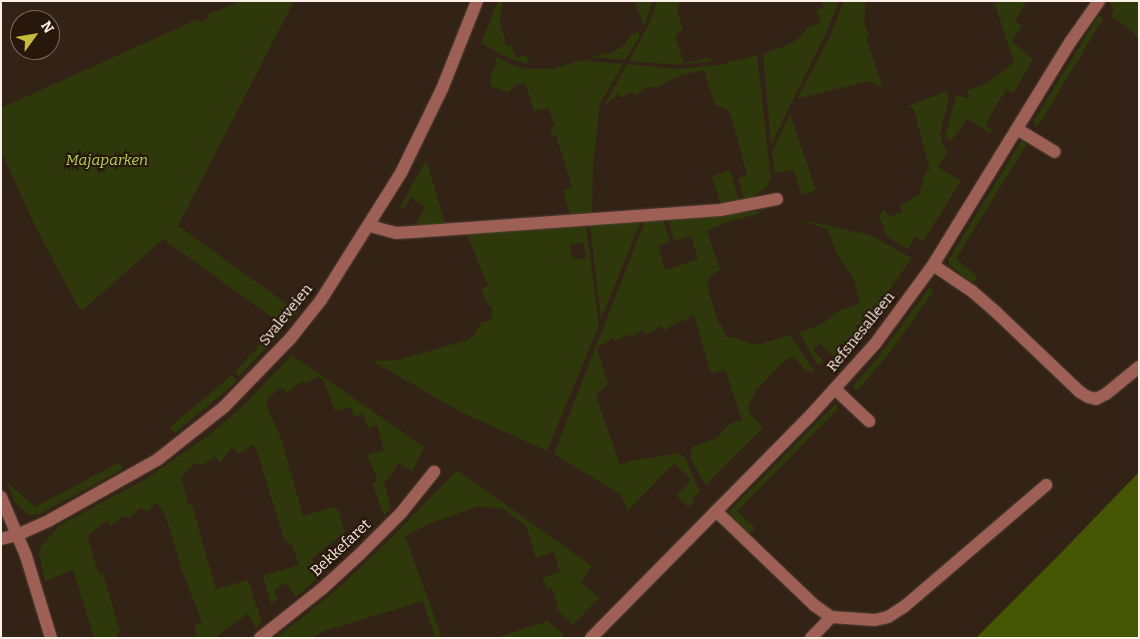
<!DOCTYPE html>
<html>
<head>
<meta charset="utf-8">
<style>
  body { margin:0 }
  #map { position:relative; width:1140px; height:639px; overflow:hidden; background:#332216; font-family:Bitter,serif }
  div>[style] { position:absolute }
  .green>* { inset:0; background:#2e380b; transform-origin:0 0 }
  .forest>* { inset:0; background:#465604 }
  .roads { filter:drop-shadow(0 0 1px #4f3f33) drop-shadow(0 0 1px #4f3f33) }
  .minor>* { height:12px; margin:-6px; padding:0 6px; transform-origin:6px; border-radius:6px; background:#9e6055 }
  span { translate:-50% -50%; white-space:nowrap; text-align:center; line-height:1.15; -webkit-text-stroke:4px #28180c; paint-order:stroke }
  .park-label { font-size:15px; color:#b3d254; font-style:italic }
  .street-label { font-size:15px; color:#fbefe7 }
  .frame { position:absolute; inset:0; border:2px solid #fbefe7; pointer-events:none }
  .north { position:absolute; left:10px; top:10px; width:50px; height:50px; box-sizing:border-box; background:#28180c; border:1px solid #7c6e64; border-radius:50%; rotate:58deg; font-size:14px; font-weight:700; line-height:20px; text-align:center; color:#fbefe7 }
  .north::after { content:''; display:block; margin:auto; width:18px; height:22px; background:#c7bb3c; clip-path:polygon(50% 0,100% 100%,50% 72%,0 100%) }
</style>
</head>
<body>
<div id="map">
  <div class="green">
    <div style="clip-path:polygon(240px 1px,294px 1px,178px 226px,291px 307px,308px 284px,315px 290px,277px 337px,239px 376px,235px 372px,280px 323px,163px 239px,82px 311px,77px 305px,36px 228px,1px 151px,1px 108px,198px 19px,201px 23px,208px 18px,207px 15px)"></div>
    <div style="clip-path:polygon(498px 1px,502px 1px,500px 23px,507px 46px,511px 45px,516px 58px,526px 55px,530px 64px,510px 59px,481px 43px)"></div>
    <div style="clip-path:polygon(635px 1px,653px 1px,644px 26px,640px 16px)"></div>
    <div style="clip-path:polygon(657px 1px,679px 1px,677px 11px,683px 29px,675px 36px,684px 63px,708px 58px,713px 61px,679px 65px,629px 61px,648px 26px)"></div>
    <div style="clip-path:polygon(821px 1px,839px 1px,827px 31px,771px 145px,763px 54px,790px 44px,801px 36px,808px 27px,821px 23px,816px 10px,823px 8px)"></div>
    <div style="clip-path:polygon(844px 1px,866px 1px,864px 22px,869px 37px,866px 38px,883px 88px,869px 81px,797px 99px,830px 36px)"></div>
    <div style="clip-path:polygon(994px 1px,1027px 1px,1015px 21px,1022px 26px,1012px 41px,1033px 60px,1013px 93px,1007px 89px,993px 110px,985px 126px,992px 130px,990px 133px,967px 119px,951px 141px,946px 138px,946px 134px,956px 96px,960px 95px,967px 99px,969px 97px,967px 90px,984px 85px,1014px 63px)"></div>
    <div style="clip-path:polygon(1139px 1px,1139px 40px,1123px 23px,1120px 23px,1111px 16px,1114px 10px,1109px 2px)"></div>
    <div style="clip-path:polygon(1098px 16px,1102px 16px,1103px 19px,1039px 125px,1036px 126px,1033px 122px)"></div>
    <div style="clip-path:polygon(639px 32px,639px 38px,625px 60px,591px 57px,604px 53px,608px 55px,624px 45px,631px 34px)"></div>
    <div style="clip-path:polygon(757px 55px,771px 178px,766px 188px,751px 198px,745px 200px,738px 179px,747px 175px,731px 116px,728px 111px,715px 105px,704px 70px,676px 77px,657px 87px,647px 87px,637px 95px,630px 91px,623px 98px,617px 94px,604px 106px,627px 64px,676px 69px,718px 65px)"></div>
    <div style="clip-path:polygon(497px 57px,512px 65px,525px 69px,552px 69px,582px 60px,623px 64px,600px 104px,593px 166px,592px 213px,570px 214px,563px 191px,572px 187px,556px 135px,553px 136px,550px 127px,555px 125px,548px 108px,534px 111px,525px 83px,517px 84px,508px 92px,490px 86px,491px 73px,497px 63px,494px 61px)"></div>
    <div style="clip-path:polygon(947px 91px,949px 98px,940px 134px,943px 145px,948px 151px,938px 167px,961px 181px,923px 241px,915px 237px,908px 249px,886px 236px,879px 214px,885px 210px,888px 217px,902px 212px,900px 205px,919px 195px,926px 171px,930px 170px,914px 110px,908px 106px)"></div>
    <div style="clip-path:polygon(790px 114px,816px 190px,801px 195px,794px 170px,775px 173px,772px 152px)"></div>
    <div style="clip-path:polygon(1024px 140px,1027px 144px,956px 259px,978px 277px,974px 282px,970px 281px,949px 265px,949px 259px,1021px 141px)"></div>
    <div style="clip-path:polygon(425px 162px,427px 162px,445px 224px,421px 226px,416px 224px,425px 207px,411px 197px,404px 210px,400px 207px)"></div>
    <div style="clip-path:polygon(730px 170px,740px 202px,720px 203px,712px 176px)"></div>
    <div style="clip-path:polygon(759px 211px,759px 214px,726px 222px,707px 231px,720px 269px,710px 277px,707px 286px,719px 324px,721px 324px,726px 337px,737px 338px,751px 344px,760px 344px,790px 335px,815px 372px,806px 371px,794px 357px,787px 359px,777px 368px,756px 390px,748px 407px,750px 414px,763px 427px,706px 485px,690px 458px,692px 447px,717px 438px,729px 424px,742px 420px,725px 370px,711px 374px,694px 315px,684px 321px,677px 322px,664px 331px,660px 326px,646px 335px,643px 330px,631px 338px,628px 334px,616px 341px,613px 338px,597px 348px,608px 383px,596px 396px,620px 465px,636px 460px,679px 453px,686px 460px,700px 492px,693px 498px,693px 503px,688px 507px,676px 495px,691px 480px,675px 464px,668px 469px,628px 511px,620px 494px,554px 454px,645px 221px,663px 219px,670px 242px,658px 246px,665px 270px,698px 259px,691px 236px,674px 241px,668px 219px)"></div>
    <div style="clip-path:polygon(793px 218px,870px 235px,912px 258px,873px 312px,835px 358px,820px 343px,813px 350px,823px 361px,821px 364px,817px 364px,799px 333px,822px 324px,838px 311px,860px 304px,854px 280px,838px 256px,827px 229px)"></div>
    <div style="clip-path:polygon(641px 221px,601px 319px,590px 225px)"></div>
    <div style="clip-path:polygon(evenodd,586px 225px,599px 325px,547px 451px,461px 412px,372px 361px,398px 360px,467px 340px,475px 334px,481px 323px,492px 320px,490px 315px,493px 313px,491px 306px,488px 306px,481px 288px,488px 286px,467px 234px,586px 225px,583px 242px,586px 258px,573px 260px,570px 244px,583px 242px)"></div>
    <div style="clip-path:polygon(929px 288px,932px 288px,933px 292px,891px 351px,859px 389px,855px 390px,853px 386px,876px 360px)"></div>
    <div style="clip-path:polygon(292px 355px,424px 447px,412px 472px,399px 463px,384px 484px,391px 508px,384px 516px,372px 483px,378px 481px,367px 455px,384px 450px,377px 425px,368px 428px,363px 414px,354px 417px,351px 407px,335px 411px,324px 381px,318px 376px,307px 383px,300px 382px,287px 393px,283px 388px,280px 388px,268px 398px,267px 407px,281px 438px,303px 516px,335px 507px,339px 512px,345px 532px,312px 558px,317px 579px,296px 597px,285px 582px,274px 592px,278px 599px,271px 604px,263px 577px,264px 575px,299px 565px,292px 545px,288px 545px,287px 541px,285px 542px,256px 448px,252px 445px,239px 454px,232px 448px,220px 463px,215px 456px,203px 465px,197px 464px,191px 466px,181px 478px,189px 505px,192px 504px,195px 515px,216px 589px,248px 580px,262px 623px,256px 628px,247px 614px,218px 635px,218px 638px,189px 638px,197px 635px,194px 626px,202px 623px,183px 573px,165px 514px,158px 504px,155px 504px,148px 512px,140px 508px,130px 518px,123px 516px,111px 526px,107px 521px,104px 522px,90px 534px,88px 540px,99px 574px,103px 573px,120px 632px,117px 633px,118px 638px,94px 638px,73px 570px,45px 581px,39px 554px,41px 546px,60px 525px,144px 480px,208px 436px,243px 406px)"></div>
    <div style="left:232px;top:375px;width:8px;height:81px;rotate:50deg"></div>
    <div style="clip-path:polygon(834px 405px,837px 405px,838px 409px,737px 511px,754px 527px,754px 531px,749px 533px,730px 515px,730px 510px)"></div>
    <div style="clip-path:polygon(120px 462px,123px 469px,40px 514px,28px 515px,15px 502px,6px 481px,35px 507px)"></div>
    <div style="clip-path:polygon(457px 470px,592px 566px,581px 582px,599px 598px,573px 625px,556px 608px,558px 607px,552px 588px,547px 590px,543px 578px,560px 572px,554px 552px,536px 558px,526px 526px,503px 509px,479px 506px,429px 524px,405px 536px,442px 638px,435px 638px,423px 601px,321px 632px,313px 638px,276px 638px,336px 590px,387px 542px)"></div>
    <div style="clip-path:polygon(548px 621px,564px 635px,561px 638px,495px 638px)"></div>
  </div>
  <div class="forest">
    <div style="clip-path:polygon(1139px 472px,1139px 638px,976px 638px,1059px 555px)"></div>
  </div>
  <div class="roads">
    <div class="minor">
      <div style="left:1017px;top:129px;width:44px;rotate:31.2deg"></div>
      <div style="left:370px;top:226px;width:27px;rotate:15deg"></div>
      <div style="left:396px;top:233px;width:17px;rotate:-3deg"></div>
      <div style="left:413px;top:232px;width:308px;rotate:-4.1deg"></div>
      <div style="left:720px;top:210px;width:58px;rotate:-10.9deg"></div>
      <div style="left:933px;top:265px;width:48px;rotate:34deg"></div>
      <div style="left:973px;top:292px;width:32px;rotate:41deg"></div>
      <div style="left:997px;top:313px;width:115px;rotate:43.6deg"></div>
      <div style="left:1080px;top:392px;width:9px;rotate:32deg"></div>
      <div style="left:1088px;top:397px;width:8px;rotate:14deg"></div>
      <div style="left:1096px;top:399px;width:11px;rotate:-27deg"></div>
      <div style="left:1106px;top:394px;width:43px;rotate:-39.3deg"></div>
      <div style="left:835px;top:389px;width:47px;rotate:43.3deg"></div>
      <div style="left:1px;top:497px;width:64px;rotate:67deg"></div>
      <div style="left:26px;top:556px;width:86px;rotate:73deg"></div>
      <div style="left:716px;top:511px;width:136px;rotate:43.8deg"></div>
      <div style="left:814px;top:605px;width:21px;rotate:35deg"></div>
      <div style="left:831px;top:617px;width:44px;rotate:3.9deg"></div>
      <div style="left:875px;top:620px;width:13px;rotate:-13deg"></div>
      <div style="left:888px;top:617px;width:20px;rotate:-33deg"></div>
      <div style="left:905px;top:606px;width:186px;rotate:-40.6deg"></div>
      <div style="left:1px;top:539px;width:16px;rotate:-14deg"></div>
      <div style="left:17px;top:535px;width:36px;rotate:-24deg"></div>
      <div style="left:50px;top:520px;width:123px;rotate:-29.3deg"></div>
      <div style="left:157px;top:460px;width:85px;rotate:-38.3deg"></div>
      <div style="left:224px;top:407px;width:95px;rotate:-45.9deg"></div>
      <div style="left:290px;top:339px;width:50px;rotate:-51.5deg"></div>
      <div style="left:321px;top:300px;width:150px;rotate:-57.8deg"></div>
      <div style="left:401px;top:173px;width:93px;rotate:-64deg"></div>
      <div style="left:442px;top:89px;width:95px;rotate:-68.3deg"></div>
      <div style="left:260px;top:638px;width:80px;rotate:-38.4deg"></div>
      <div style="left:323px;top:588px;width:50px;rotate:-42.6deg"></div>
      <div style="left:360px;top:554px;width:58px;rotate:-45deg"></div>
      <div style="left:401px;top:513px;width:53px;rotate:-51.2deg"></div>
      <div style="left:591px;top:638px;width:310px;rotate:-45.4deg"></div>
      <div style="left:809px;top:417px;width:98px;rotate:-47.9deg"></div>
      <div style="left:875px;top:344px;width:98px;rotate:-53.7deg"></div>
      <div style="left:933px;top:265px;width:263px;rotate:-58.4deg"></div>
      <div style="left:1071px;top:41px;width:49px;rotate:-55deg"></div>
      <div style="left:811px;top:638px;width:29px;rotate:-46deg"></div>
    </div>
  </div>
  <div class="park-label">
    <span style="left:107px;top:161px">Majaparken</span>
  </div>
  <div class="street-label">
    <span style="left:286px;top:315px;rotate:-51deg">Svaleveien</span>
    <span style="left:861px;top:332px;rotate:-51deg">Refsnesalleen</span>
    <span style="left:341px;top:548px;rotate:-43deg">Bekkefaret</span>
  </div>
  <div class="frame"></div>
  <div class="north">N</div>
</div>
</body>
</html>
